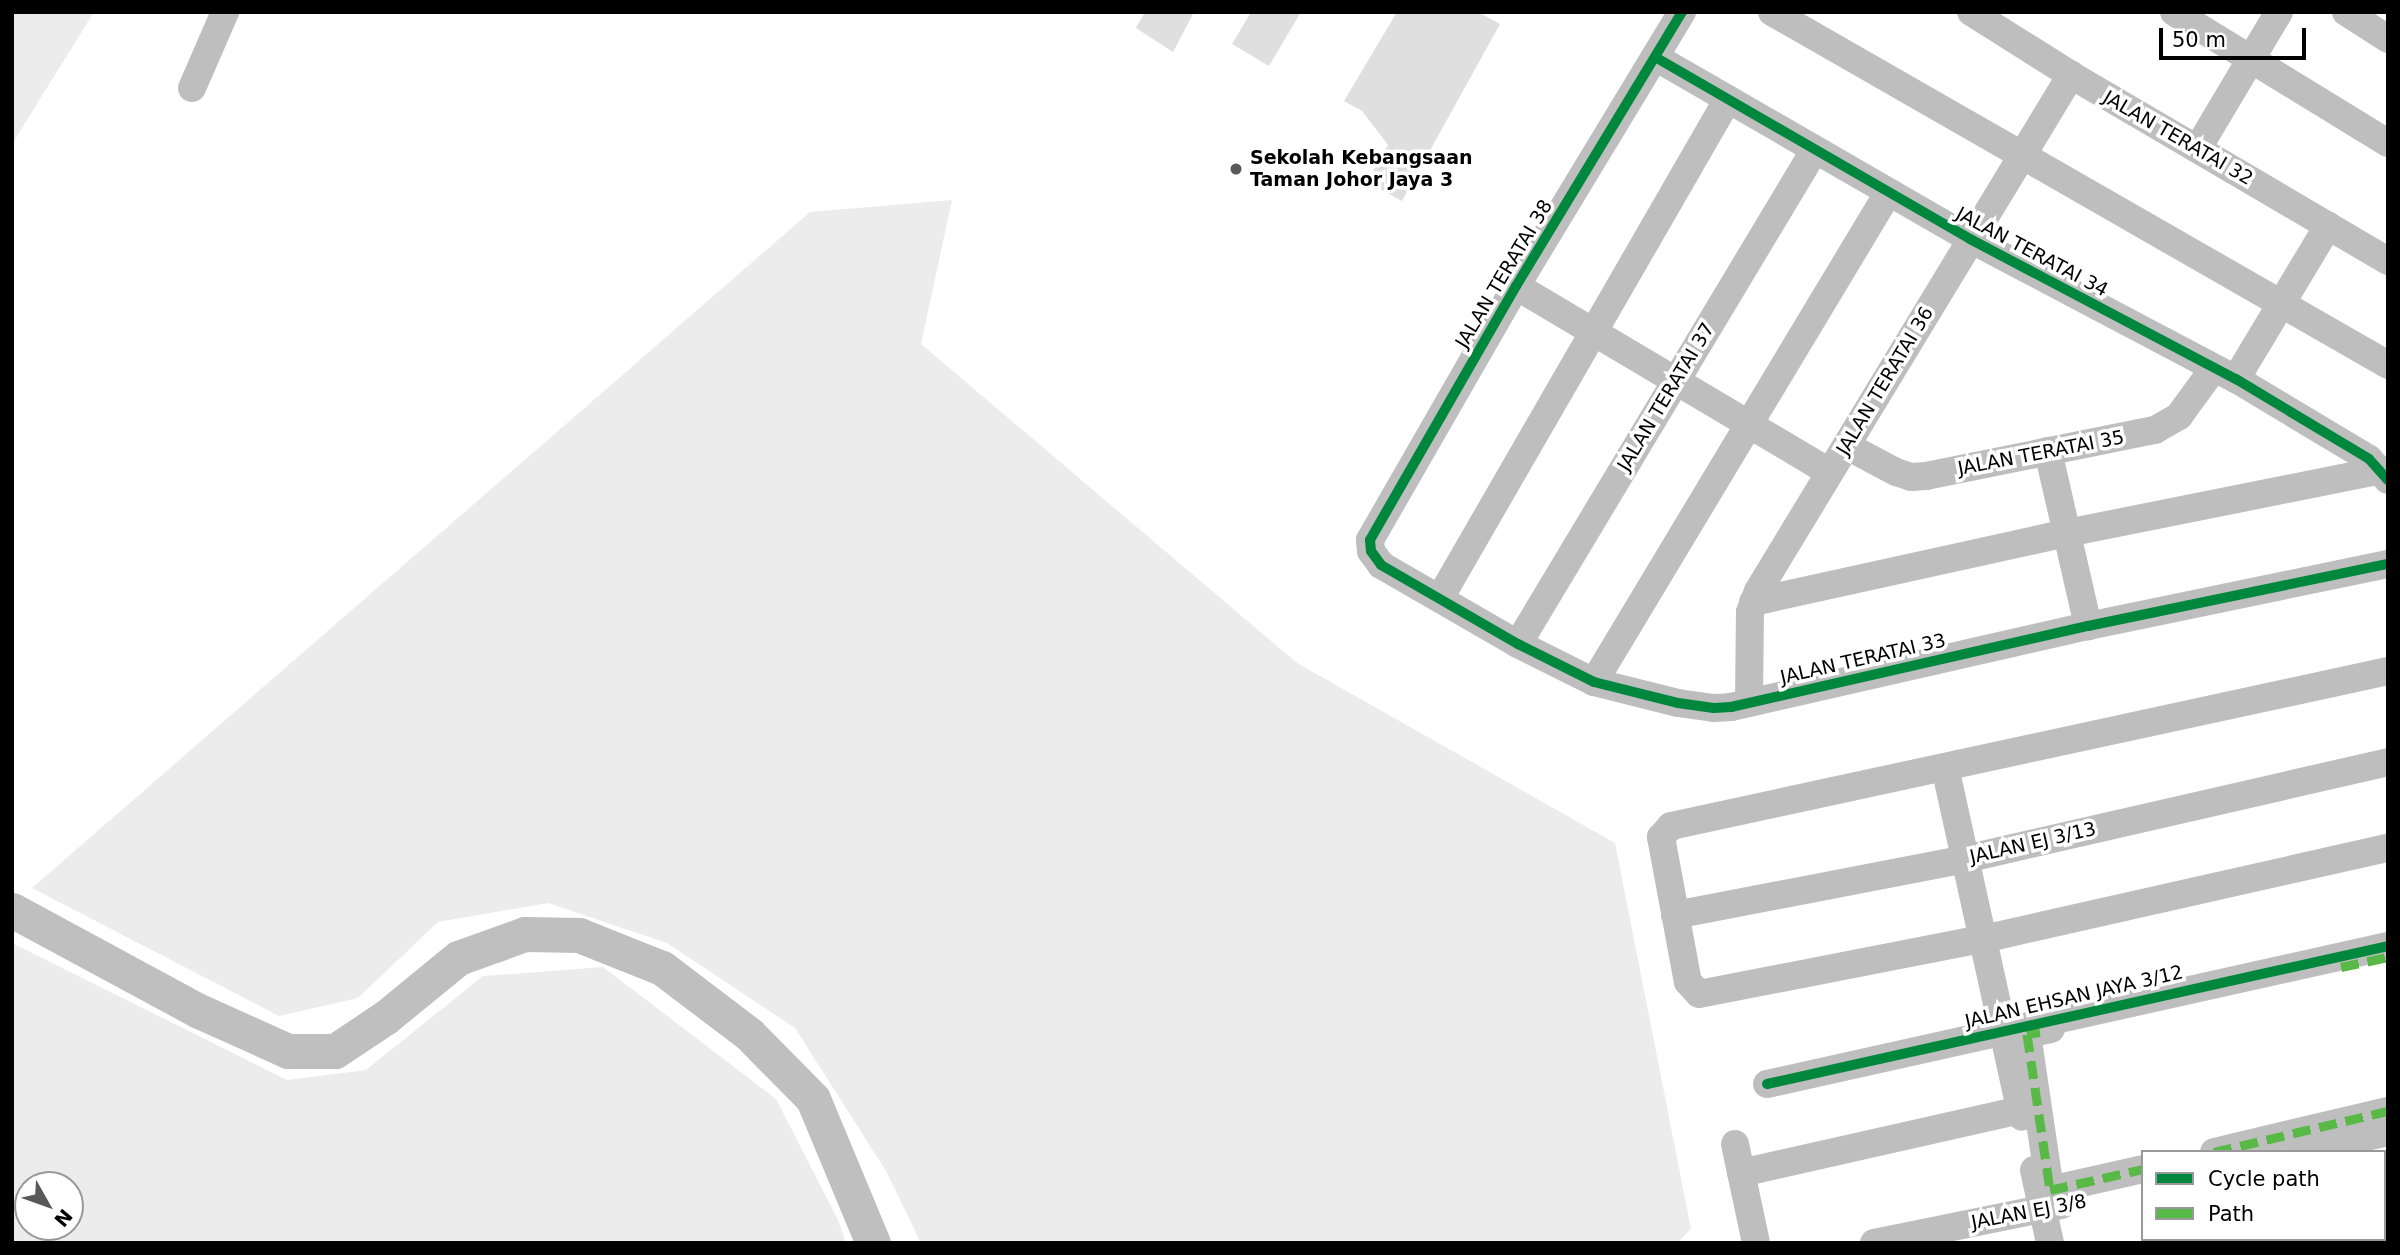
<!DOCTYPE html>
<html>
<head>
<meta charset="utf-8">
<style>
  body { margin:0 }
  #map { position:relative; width:2400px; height:1255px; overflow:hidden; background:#fff; font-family:"DejaVu Sans",sans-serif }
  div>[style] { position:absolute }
  .green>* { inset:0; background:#ececec }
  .river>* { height:35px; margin:-17.5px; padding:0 17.5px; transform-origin:17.5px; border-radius:17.5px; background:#bfbfbf }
  .building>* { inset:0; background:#dfdfdf }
  .minor>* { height:28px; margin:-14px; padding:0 14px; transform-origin:14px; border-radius:14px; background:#bebebe }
  .quiet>* { height:9px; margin-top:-4.5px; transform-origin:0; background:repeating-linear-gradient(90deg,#58b947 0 18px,transparent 0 27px) }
  .cycleway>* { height:10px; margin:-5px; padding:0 5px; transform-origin:5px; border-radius:5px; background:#00873e }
  .dots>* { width:19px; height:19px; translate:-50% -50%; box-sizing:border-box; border:4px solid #fff; border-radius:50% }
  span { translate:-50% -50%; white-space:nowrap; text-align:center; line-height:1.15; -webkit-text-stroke:7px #fff; paint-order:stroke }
  .street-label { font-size:19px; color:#000 }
  .poi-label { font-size:19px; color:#000; font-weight:700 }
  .left { translate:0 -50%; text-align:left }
  .frame { position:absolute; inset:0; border:14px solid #000; pointer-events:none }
  .legend { position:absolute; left:2141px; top:1150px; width:245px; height:91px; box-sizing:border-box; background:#fff; border:2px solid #999; margin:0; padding:9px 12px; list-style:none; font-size:21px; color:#000 }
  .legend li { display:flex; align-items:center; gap:14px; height:35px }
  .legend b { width:35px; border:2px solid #999 }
  .north { position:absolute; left:14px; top:1171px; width:70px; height:70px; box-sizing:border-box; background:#fff; border:2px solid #999; border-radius:50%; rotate:130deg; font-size:19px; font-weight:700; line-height:28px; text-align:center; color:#000 }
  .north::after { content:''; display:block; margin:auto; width:24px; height:32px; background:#595959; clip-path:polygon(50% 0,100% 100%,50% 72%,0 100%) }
  .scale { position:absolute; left:2159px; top:28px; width:147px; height:32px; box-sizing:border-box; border:4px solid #000; border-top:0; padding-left:9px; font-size:21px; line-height:24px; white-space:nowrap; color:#000; -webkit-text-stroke:5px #fff; paint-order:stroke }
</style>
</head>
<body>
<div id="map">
  <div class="green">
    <div style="clip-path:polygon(12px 12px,94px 12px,12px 144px)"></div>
    <div style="clip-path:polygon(952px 200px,921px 344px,1297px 663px,1615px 843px,1691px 1229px,1677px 1243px,921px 1243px,886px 1171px,795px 1028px,667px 943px,548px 903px,438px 922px,358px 998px,279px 1016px,32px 888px,810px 212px)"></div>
    <div style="clip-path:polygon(evenodd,12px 943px,287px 1080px,366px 1070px,483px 976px,603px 967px,776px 1099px,838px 1220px,846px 1243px,12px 1243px,12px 943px,28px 1185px,70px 1185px,70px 1227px,28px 1227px,28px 1185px)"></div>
  </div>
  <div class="river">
    <div style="left:12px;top:910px;width:213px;rotate:28.4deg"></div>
    <div style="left:199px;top:1011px;width:98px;rotate:24.2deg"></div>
    <div style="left:288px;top:1051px;width:47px"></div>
    <div style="left:335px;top:1051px;width:61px;rotate:-33.7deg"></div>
    <div style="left:386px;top:1017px;width:93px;rotate:-39.3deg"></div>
    <div style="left:458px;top:958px;width:71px;rotate:-19.7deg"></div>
    <div style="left:525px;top:934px;width:54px;rotate:1.1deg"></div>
    <div style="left:579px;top:935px;width:89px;rotate:21.7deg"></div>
    <div style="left:662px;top:968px;width:109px;rotate:37.2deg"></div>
    <div style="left:749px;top:1034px;width:91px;rotate:45.4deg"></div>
    <div style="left:813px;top:1099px;width:156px;rotate:67.4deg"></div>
  </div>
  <div class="building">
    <div style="clip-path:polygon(1145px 12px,1194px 12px,1173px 52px,1136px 28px)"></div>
    <div style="clip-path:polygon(1251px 12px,1301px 12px,1269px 66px,1232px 44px)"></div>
    <div style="clip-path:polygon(1397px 12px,1478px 12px,1500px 24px,1402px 201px,1367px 182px,1388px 145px,1362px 111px,1344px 101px)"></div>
  </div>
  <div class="minor">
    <div style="left:1682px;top:12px;width:320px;rotate:121.2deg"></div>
    <div style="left:1516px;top:286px;width:293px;rotate:119.9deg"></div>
    <div style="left:1370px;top:540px;width:11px;rotate:85deg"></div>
    <div style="left:1371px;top:551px;width:17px;rotate:54deg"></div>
    <div style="left:1381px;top:565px;width:158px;rotate:30deg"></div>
    <div style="left:1518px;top:644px;width:85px;rotate:26.6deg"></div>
    <div style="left:1594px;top:682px;width:87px;rotate:14deg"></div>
    <div style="left:1678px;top:703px;width:36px;rotate:8deg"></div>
    <div style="left:1714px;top:708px;width:17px;rotate:-3deg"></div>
    <div style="left:1731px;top:707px;width:366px;rotate:-12.8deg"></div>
    <div style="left:2088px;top:626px;width:306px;rotate:-11.7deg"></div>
    <div style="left:1772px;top:12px;width:710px;rotate:29.81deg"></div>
    <div style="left:1971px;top:12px;width:118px;rotate:32.2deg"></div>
    <div style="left:2071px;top:75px;width:368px;rotate:30.4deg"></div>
    <div style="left:2174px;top:12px;width:251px;rotate:31.5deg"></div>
    <div style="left:2346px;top:12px;width:50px;rotate:32.7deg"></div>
    <div style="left:1655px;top:57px;width:364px;rotate:30deg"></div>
    <div style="left:1970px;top:239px;width:301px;rotate:27.8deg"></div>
    <div style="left:2236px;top:379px;width:155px;rotate:31deg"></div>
    <div style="left:2369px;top:459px;width:28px;rotate:48deg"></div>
    <div style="left:192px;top:88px;width:83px;rotate:-66.5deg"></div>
    <div style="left:2198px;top:148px;width:158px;rotate:-59.2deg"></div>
    <div style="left:1516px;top:286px;width:364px;rotate:30.7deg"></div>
    <div style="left:2236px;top:379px;width:179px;rotate:-59deg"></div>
    <div style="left:1847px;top:446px;width:55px;rotate:28deg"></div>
    <div style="left:1896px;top:472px;width:16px;rotate:18deg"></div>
    <div style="left:1911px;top:477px;width:15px;rotate:-4deg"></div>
    <div style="left:1926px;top:476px;width:234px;rotate:-11.4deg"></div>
    <div style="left:2155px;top:430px;width:28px;rotate:-30deg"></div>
    <div style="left:2179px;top:416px;width:59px;rotate:-53.9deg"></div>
    <div style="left:2048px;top:451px;width:180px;rotate:77.1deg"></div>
    <div style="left:1440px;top:598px;width:576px;rotate:-60.01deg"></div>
    <div style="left:1753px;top:602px;width:321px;rotate:-12.4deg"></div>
    <div style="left:2067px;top:533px;width:321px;rotate:-11.3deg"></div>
    <div style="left:1518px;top:644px;width:575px;rotate:-59.02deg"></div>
    <div style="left:2388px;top:671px;width:734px;rotate:167.8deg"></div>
    <div style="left:1671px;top:826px;width:15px;rotate:132deg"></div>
    <div style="left:1661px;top:837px;width:147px;rotate:79.5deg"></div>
    <div style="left:1688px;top:982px;width:16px;rotate:47deg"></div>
    <div style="left:1699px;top:994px;width:289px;rotate:-11deg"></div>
    <div style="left:1983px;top:939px;width:415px;rotate:-12.7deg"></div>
    <div style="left:1594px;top:682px;width:571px;rotate:-58.98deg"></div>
    <div style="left:1749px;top:703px;width:91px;rotate:-89.4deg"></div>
    <div style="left:1750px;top:612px;width:22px;rotate:-69deg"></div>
    <div style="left:1758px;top:591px;width:604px;rotate:-58.76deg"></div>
    <div style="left:1945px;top:767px;width:358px;rotate:77.6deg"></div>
    <div style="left:1675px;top:915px;width:295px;rotate:-10.9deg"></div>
    <div style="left:1965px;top:859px;width:434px;rotate:-12.9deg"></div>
    <div style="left:2051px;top:1029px;width:25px;rotate:168deg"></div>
    <div style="left:2027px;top:1034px;width:158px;rotate:81.6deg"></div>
    <div style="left:2050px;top:1190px;width:95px;rotate:-12.7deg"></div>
    <div style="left:1767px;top:1084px;width:636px;rotate:-12.53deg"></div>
    <div style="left:1735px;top:1144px;width:101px;rotate:78deg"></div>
    <div style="left:2214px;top:1152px;width:179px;rotate:-13.3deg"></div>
    <div style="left:2299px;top:1152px;width:91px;rotate:-12.7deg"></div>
    <div style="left:2034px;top:1170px;width:75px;rotate:77.6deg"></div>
    <div style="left:1741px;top:1173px;width:286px;rotate:-12.7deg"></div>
    <div style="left:2384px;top:1227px;width:4px;rotate:-14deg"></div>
    <div style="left:1874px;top:1243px;width:191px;rotate:-11.5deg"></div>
    <div style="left:2311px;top:1243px;width:16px;rotate:-14deg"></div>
  </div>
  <div class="quiet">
    <div style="left:2341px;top:967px;width:48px;rotate:-12deg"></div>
    <div style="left:2040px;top:1032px;width:13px;rotate:171deg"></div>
    <div style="left:2027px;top:1034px;width:158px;rotate:81.6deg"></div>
    <div style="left:2050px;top:1190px;width:95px;rotate:-12.7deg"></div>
    <div style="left:2214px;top:1152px;width:179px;rotate:-13.3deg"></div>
  </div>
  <div class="cycleway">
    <div style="left:1682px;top:12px;width:320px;rotate:121.2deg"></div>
    <div style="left:1516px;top:286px;width:293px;rotate:119.9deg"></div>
    <div style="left:1370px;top:540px;width:11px;rotate:85deg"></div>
    <div style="left:1371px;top:551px;width:17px;rotate:54deg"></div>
    <div style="left:1381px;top:565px;width:158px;rotate:30deg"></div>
    <div style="left:1518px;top:644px;width:85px;rotate:26.6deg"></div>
    <div style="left:1594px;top:682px;width:87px;rotate:14deg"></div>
    <div style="left:1678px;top:703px;width:36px;rotate:8deg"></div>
    <div style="left:1714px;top:708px;width:17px;rotate:-3deg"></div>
    <div style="left:1731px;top:707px;width:366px;rotate:-12.8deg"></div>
    <div style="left:2088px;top:626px;width:306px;rotate:-11.7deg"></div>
    <div style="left:1655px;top:57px;width:364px;rotate:30deg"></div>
    <div style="left:1970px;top:239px;width:301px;rotate:27.8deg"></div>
    <div style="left:2236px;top:379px;width:155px;rotate:31deg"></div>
    <div style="left:2369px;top:459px;width:28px;rotate:48deg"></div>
    <div style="left:1767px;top:1084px;width:636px;rotate:-12.53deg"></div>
  </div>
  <div class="dots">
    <div style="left:1236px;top:169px;background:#595959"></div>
  </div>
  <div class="street-label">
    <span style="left:2178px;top:138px;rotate:30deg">JALAN TERATAI 32</span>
    <span style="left:2032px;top:252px;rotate:28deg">JALAN TERATAI 34</span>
    <span style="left:1504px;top:274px;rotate:-59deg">JALAN TERATAI 38</span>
    <span style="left:1885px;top:381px;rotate:-59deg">JALAN TERATAI 36</span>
    <span style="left:1666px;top:397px;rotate:-59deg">JALAN TERATAI 37</span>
    <span style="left:2041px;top:453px;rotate:-11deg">JALAN TERATAI 35</span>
    <span style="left:1863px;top:659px;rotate:-13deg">JALAN TERATAI 33</span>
    <span style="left:2033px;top:843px;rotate:-13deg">JALAN EJ 3/13</span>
    <span style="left:2074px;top:997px;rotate:-13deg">JALAN EHSAN JAYA 3/12</span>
    <span style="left:2029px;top:1212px;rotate:-11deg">JALAN EJ 3/8</span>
  </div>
  <div class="poi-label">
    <span class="left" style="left:1250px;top:169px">Sekolah Kebangsaan<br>Taman Johor Jaya 3</span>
  </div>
  <div class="frame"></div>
  <ul class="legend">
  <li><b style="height:9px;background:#00873e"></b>Cycle path</li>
  <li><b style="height:9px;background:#58b947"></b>Path</li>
  </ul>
  <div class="north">N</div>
  <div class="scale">50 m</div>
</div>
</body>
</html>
